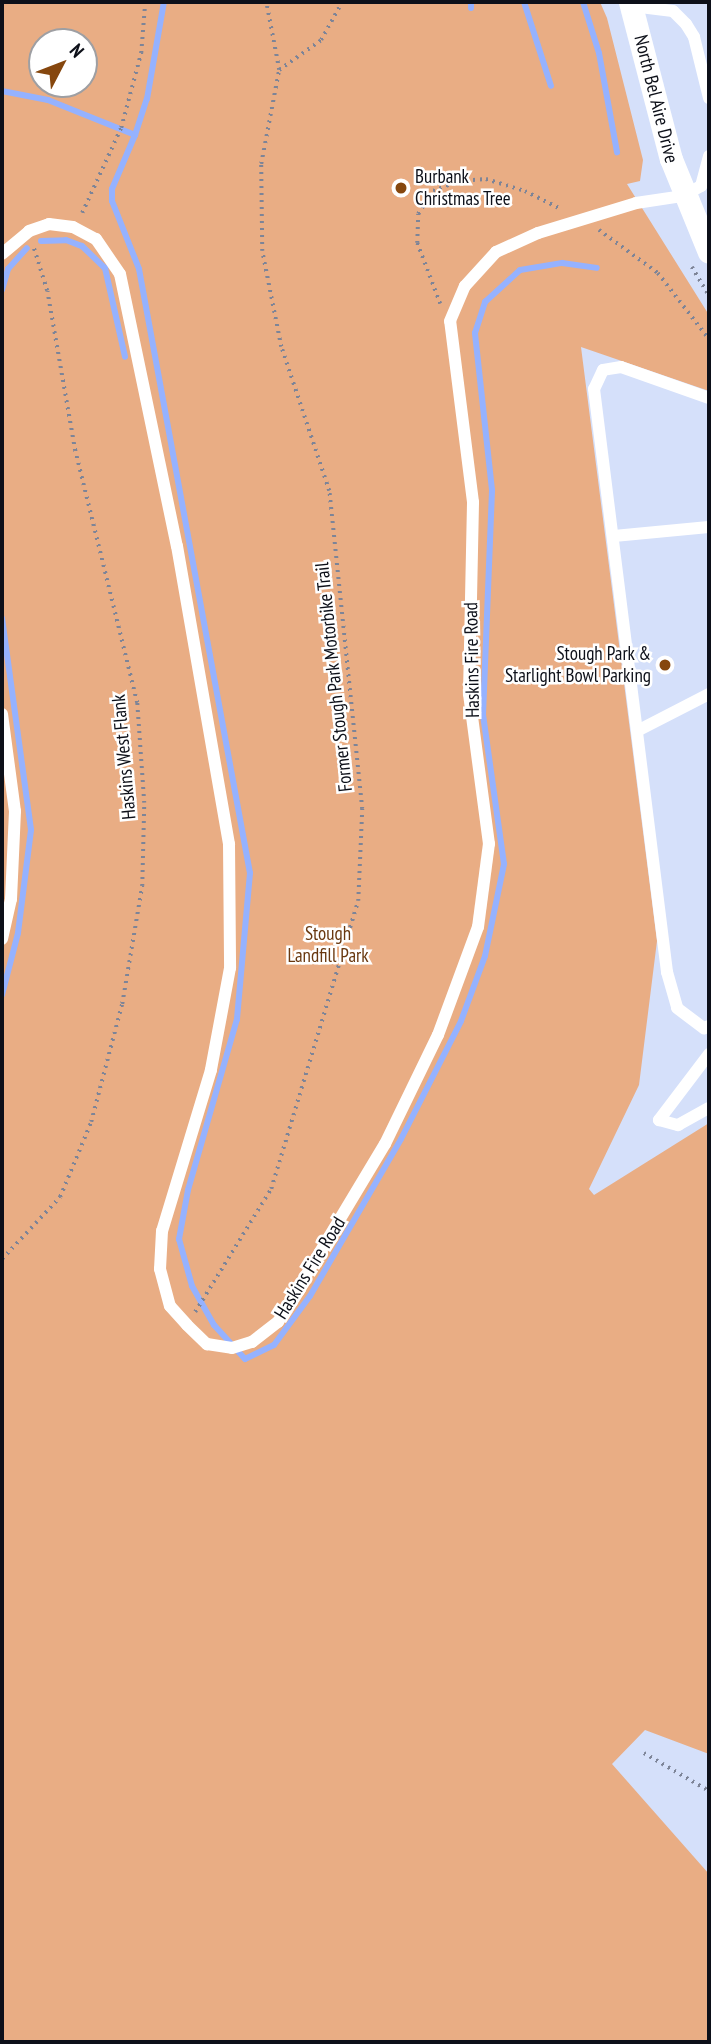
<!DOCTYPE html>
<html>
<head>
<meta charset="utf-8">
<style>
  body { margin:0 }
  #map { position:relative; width:711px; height:2044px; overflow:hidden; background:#d5e0fa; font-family:"PT Sans Narrow",sans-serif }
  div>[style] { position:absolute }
  .green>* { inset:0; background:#e9ad84 }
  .stream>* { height:6px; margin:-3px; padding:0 3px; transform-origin:3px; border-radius:3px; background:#95b2ff }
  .path>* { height:3.5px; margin-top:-1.75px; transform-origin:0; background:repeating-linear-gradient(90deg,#7d8497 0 2px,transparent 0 7px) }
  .lane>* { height:12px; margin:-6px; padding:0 6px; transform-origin:6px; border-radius:6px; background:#fff }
  .street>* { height:23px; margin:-11.5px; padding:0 11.5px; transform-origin:11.5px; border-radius:11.5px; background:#fff }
  .dots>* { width:19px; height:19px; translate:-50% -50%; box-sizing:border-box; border:4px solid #fff; border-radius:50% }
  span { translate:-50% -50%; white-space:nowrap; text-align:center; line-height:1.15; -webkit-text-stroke:5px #fff; paint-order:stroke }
  .street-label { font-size:19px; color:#0d1019 }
  .poi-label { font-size:19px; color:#0d1019 }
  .left { translate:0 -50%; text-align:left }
  .right { translate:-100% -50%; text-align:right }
  .park-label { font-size:19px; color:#69380f }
  .frame { position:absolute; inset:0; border:4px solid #0d1019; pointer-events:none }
  .north { position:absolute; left:28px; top:28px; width:70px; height:70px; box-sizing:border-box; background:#fff; border:2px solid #9e9fa3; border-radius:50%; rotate:48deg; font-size:19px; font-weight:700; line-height:28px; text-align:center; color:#0d1019 }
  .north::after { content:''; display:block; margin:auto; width:24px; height:32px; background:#86470e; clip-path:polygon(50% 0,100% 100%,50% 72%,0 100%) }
</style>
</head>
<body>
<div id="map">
  <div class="green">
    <div style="clip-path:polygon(evenodd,2px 2px,600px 2px,607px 18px,643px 160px,640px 181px,627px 184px,709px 315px,709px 391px,581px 347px,657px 941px,639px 1085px,589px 1189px,594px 1195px,709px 1123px,709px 1754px,645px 1730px,612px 1764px,709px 1874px,709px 2042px,2px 2042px,2px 2px,42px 42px,84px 42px,84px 84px,42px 84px,42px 42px)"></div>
  </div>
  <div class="stream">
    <div style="left:524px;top:2px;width:88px;rotate:72.2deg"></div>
    <div style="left:583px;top:2px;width:53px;rotate:72.6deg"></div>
    <div style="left:599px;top:53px;width:101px;rotate:79.7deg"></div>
    <div style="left:471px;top:8px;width:6px;rotate:-90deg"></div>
    <div style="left:2px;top:91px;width:47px;rotate:11.1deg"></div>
    <div style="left:48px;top:100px;width:94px;rotate:21.9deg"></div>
    <div style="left:135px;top:135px;width:38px;rotate:-72deg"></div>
    <div style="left:147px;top:99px;width:98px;rotate:-80.1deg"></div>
    <div style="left:135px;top:135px;width:59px;rotate:113.1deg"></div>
    <div style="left:112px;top:189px;width:12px;rotate:90deg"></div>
    <div style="left:112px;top:201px;width:73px;rotate:68.3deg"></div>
    <div style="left:139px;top:269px;width:614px;rotate:79.59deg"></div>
    <div style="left:250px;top:873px;width:147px;rotate:95.1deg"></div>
    <div style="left:237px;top:1019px;width:178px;rotate:106deg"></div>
    <div style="left:188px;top:1190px;width:50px;rotate:100.4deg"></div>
    <div style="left:179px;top:1239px;width:49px;rotate:74.5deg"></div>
    <div style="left:192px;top:1286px;width:45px;rotate:60.6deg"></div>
    <div style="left:214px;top:1325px;width:46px;rotate:47.6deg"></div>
    <div style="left:245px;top:1359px;width:32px;rotate:-26deg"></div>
    <div style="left:274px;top:1345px;width:61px;rotate:-53.7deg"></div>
    <div style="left:310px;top:1296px;width:181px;rotate:-59.9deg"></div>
    <div style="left:401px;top:1139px;width:132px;rotate:-63deg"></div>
    <div style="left:461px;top:1021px;width:69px;rotate:-69.7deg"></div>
    <div style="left:485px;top:956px;width:94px;rotate:-78.3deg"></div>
    <div style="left:504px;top:864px;width:150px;rotate:-98deg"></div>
    <div style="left:483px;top:715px;width:225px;rotate:-87.7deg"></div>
    <div style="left:492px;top:490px;width:158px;rotate:-96.2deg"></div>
    <div style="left:475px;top:333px;width:33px;rotate:-72deg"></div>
    <div style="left:485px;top:302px;width:47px;rotate:-42.4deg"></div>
    <div style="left:520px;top:270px;width:43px;rotate:-9.5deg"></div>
    <div style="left:562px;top:263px;width:35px;rotate:8deg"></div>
    <div style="left:41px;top:241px;width:25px;rotate:-2deg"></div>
    <div style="left:66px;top:240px;width:17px;rotate:21deg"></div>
    <div style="left:82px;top:246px;width:32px;rotate:44deg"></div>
    <div style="left:105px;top:268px;width:91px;rotate:77.3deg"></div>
    <div style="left:2px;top:290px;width:22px;rotate:-74deg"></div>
    <div style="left:8px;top:269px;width:28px;rotate:-48deg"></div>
    <div style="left:2px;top:618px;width:214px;rotate:82.2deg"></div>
    <div style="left:31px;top:830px;width:104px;rotate:97.2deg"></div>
    <div style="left:18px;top:933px;width:64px;rotate:104.5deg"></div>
  </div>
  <div class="path">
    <div style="left:279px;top:70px;width:52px;rotate:-35.5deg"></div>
    <div style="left:321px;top:40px;width:43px;rotate:-61.1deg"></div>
    <div style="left:82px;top:213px;width:94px;rotate:-65.4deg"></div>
    <div style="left:121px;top:128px;width:78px;rotate:-75.1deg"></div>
    <div style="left:141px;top:53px;width:51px;rotate:-85.5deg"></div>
    <div style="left:599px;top:230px;width:73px;rotate:36.1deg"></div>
    <div style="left:658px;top:273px;width:83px;rotate:52.3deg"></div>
    <div style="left:692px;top:267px;width:33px;rotate:59deg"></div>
    <div style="left:440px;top:304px;width:65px;rotate:-110.7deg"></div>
    <div style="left:417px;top:243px;width:29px;rotate:-88deg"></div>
    <div style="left:418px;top:214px;width:27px;rotate:-57deg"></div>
    <div style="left:433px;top:191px;width:28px;rotate:-21deg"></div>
    <div style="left:459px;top:181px;width:27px;rotate:-4deg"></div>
    <div style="left:486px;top:179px;width:41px;rotate:17.1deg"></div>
    <div style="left:525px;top:191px;width:40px;rotate:26.6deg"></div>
    <div style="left:2px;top:1259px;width:85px;rotate:-46.9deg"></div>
    <div style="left:60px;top:1197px;width:81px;rotate:-67.5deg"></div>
    <div style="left:91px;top:1122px;width:122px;rotate:-75.3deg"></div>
    <div style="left:122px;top:1004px;width:120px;rotate:-80.4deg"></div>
    <div style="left:142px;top:886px;width:83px;rotate:-88.6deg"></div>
    <div style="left:144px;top:803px;width:100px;rotate:-94deg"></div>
    <div style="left:137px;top:703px;width:260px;rotate:-103.8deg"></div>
    <div style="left:75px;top:451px;width:162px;rotate:-99.9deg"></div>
    <div style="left:47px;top:291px;width:47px;rotate:-107.3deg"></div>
    <div style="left:195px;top:1312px;width:145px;rotate:-58.3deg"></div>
    <div style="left:271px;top:1189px;width:301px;rotate:-73.2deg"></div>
    <div style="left:358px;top:901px;width:92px;rotate:-87.5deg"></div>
    <div style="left:362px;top:809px;width:320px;rotate:-95.9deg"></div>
    <div style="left:329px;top:491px;width:152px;rotate:-108.4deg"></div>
    <div style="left:281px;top:347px;width:98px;rotate:-101.2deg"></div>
    <div style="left:262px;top:251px;width:87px;rotate:-90.7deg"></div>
    <div style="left:261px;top:164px;width:96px;rotate:-79.2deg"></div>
    <div style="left:279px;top:70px;width:69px;rotate:-100.8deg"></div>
    <div style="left:644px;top:1753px;width:75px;rotate:30.3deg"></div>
  </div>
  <div class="lane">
    <div style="left:632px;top:6px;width:41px;rotate:7deg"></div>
    <div style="left:673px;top:11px;width:18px;rotate:45deg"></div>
    <div style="left:686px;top:24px;width:15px;rotate:58deg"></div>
    <div style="left:694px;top:37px;width:63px;rotate:76.2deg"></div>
    <div style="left:2px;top:254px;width:35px;rotate:-40deg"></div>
    <div style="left:29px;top:231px;width:21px;rotate:-19deg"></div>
    <div style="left:49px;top:224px;width:24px;rotate:7deg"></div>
    <div style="left:73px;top:227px;width:26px;rotate:28deg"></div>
    <div style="left:96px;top:239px;width:42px;rotate:55.6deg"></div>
    <div style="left:120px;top:274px;width:278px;rotate:78.2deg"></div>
    <div style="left:177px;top:546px;width:303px;rotate:80.1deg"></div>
    <div style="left:229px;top:844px;width:124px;rotate:89.5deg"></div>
    <div style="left:230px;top:968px;width:104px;rotate:100.6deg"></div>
    <div style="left:211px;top:1070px;width:168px;rotate:106.9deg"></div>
    <div style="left:162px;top:1231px;width:38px;rotate:93deg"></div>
    <div style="left:160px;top:1269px;width:38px;rotate:75deg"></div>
    <div style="left:170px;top:1306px;width:25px;rotate:48deg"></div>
    <div style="left:187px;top:1325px;width:28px;rotate:44deg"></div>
    <div style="left:207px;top:1344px;width:25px;rotate:9deg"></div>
    <div style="left:232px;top:1348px;width:21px;rotate:-17deg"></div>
    <div style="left:252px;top:1342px;width:33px;rotate:-38deg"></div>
    <div style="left:278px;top:1322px;width:208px;rotate:-59deg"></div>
    <div style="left:385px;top:1144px;width:121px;rotate:-64.1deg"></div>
    <div style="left:438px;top:1035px;width:115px;rotate:-69.7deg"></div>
    <div style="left:478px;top:927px;width:84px;rotate:-82.5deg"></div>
    <div style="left:489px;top:844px;width:151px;rotate:-97.6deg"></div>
    <div style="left:469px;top:694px;width:192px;rotate:-88.8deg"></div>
    <div style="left:473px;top:502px;width:182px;rotate:-97.2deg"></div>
    <div style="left:450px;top:321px;width:38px;rotate:-67deg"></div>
    <div style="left:465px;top:286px;width:46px;rotate:-47.6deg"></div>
    <div style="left:496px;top:252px;width:46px;rotate:-24.3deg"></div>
    <div style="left:538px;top:233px;width:102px;rotate:-17deg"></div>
    <div style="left:636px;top:203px;width:48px;rotate:-8.5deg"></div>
    <div style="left:683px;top:196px;width:21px;rotate:-29deg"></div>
    <div style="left:701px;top:186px;width:31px;rotate:-75deg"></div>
    <div style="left:709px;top:398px;width:93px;rotate:-160.6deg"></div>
    <div style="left:621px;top:367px;width:18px;rotate:171deg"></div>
    <div style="left:603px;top:370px;width:21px;rotate:115deg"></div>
    <div style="left:594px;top:389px;width:588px;rotate:82.86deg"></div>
    <div style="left:667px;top:972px;width:37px;rotate:74deg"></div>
    <div style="left:677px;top:1008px;width:34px;rotate:37deg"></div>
    <div style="left:704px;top:1028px;width:5px;rotate:-22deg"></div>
    <div style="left:614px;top:536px;width:95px;rotate:-5.4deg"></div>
    <div style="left:2px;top:714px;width:98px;rotate:82.4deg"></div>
    <div style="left:15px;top:811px;width:88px;rotate:92.6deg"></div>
    <div style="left:11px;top:899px;width:41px;rotate:102.7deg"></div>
    <div style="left:639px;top:730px;width:79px;rotate:-27.2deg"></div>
    <div style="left:709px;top:1054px;width:83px;rotate:127.1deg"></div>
    <div style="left:659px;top:1120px;width:20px;rotate:15deg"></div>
    <div style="left:678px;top:1125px;width:35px;rotate:-29deg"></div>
  </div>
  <div class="street">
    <div style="left:630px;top:2px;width:162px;rotate:75.4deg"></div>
    <div style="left:671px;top:159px;width:100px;rotate:67.8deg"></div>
  </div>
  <div class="dots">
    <div style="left:401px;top:188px;background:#86470e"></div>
    <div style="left:665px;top:665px;background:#86470e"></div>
  </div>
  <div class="street-label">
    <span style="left:656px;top:99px;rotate:76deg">North Bel Aire Drive</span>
    <span style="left:472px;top:660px;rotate:-91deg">Haskins Fire Road</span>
    <span style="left:334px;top:677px;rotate:-96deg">Former Stough Park Motorbike Trail</span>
    <span style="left:124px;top:757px;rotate:-95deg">Haskins West Flank</span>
    <span style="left:310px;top:1268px;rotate:-58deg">Haskins Fire Road</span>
  </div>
  <div class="poi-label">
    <span class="left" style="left:415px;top:188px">Burbank<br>Christmas Tree</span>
    <span class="right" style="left:651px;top:665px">Stough Park &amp;<br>Starlight Bowl Parking</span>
  </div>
  <div class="park-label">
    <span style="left:328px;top:945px">Stough<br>Landfill Park</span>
  </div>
  <div class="frame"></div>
  <div class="north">N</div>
</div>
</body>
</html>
